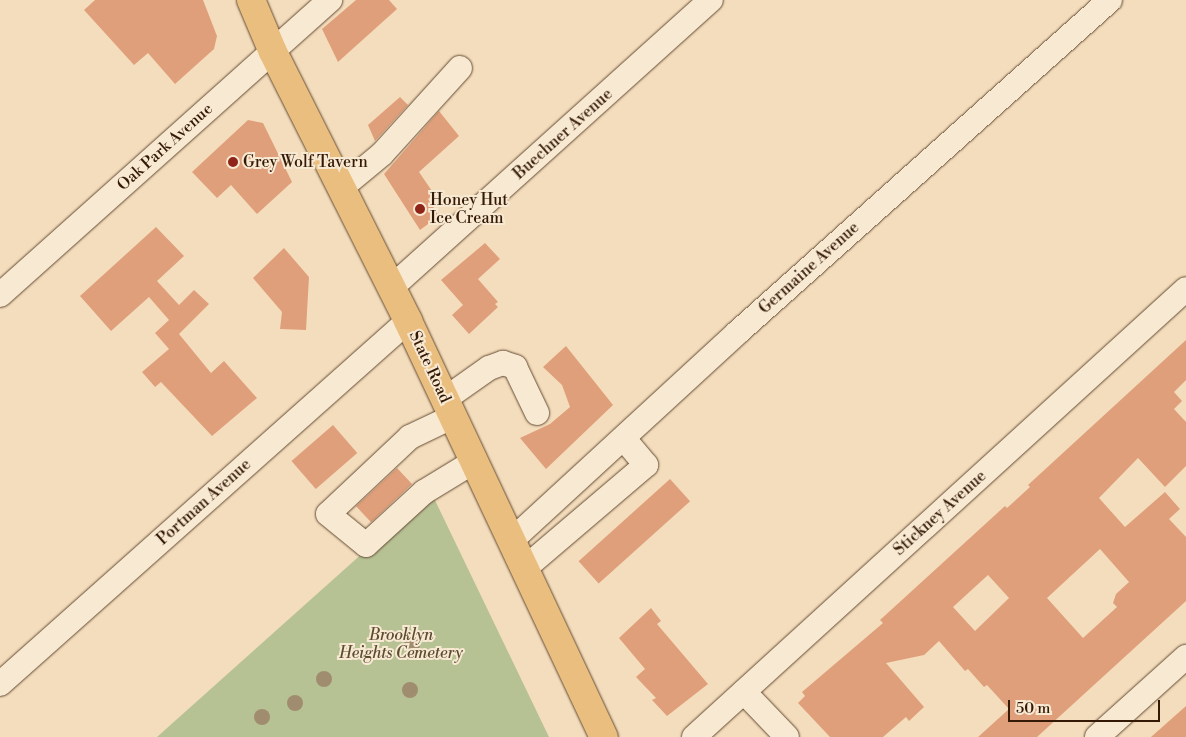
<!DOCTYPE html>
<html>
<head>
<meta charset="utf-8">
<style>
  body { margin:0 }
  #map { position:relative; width:1186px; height:737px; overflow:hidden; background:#f4ddbc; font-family:"Libre Bodoni",serif }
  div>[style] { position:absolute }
  .green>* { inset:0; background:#b7c294 }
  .building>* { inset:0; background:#e09f7b; transform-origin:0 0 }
  .roads { filter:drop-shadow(0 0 1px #644b34) drop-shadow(0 0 1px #644b34) }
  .minor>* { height:24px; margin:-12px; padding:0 12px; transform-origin:12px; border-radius:12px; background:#f8e9d3 }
  .major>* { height:28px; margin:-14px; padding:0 14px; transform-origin:14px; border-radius:14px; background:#eabe7e }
  .trees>* { width:16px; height:16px; margin:-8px; border-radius:50%; background:#a08d70 }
  .dots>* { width:14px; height:14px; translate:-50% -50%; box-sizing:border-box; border:2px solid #f8e9d3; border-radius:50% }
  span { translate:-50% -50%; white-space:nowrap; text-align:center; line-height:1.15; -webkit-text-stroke:4px #f8e9d3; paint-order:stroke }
  .street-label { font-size:16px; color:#341a06 }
  .poi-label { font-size:16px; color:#341a06 }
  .left { translate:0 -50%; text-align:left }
  .park-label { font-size:16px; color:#5b4c31; font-style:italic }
  .scale { position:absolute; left:1008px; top:700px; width:152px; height:22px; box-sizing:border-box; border:2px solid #341a06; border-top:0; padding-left:6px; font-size:15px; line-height:18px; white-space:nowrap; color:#341a06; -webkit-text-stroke:4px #f8e9d3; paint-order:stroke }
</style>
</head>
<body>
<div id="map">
  <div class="green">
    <div style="clip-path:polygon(431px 492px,549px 737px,157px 737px)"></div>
  </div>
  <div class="building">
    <div style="clip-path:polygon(95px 0,203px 0,217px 36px,214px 49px,175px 84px,148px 53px,134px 65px,84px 10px)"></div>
    <div style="clip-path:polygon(356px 0,389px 0,397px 9px,338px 62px,322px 29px)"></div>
    <div style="clip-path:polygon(400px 97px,408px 105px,375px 141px,368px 125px)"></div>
    <div style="clip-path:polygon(439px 111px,459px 136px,419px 172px,434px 194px,428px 199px,439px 216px,420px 230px,384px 174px)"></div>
    <div style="clip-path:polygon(248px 120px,263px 123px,292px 182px,257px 214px,231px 185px,217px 198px,192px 172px)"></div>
    <div style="clip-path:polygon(156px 227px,184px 256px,157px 281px,179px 305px,194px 290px,209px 304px,179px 334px,211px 373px,224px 361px,257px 398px,212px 436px,161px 382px,155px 387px,142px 372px,169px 349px,155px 333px,169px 320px,149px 297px,111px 331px,80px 296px)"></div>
    <div style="clip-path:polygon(485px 243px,500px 259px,478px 279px,498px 302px,495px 304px,498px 307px,469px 334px,452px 315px,463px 305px,441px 280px)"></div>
    <div style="clip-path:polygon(284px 248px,309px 277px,306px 330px,280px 329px,282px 312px,253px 278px)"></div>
    <div style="clip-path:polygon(evenodd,1186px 340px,1186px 380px,1174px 392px,1182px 401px,1174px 409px,1186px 422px,1186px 466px,1165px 487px,1138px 458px,1099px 498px,1125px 527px,1165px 492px,1180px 509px,1169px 519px,1186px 537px,1186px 601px,1037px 737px,978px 737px,1009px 709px,987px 685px,984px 687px,968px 669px,965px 671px,939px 641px,924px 655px,886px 663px,924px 707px,909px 721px,906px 717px,883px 737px,830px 737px,798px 703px,805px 696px,802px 692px,883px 623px,880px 620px,1005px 506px,1007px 508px,1030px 487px,1028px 485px,1186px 340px,1100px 549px,1129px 582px,1116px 594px,1113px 603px,1117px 607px,1083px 638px,1047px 598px,1100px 549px,1186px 340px,988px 575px,1009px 598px,975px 631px,953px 607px,988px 575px)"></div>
    <div style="clip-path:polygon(566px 346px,613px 405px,546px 469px,520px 438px,550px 424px,570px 407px,562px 385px,543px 367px)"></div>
    <div style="left:333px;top:425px;width:37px;height:55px;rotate:49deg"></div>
    <div style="left:397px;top:468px;width:22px;height:56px;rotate:47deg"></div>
    <div style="left:670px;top:479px;width:30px;height:123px;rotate:48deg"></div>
    <div style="clip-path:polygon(651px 608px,661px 621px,657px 624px,708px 684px,667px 716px,652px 700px,656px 698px,636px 677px,645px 669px,619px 638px)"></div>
    <div style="clip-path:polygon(1186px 706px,1186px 737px,1151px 737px)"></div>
  </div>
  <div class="roads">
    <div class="minor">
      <div style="left:341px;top:188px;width:53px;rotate:-39.7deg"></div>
      <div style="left:382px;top:154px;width:116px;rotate:-47.8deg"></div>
      <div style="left:392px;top:287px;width:429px;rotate:-42deg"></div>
      <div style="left:0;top:295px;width:443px;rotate:-41.8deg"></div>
      <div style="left:445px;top:399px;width:54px;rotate:-35.2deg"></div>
      <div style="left:489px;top:368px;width:15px;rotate:-20deg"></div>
      <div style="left:503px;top:363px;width:13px;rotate:18deg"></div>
      <div style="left:515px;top:367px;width:51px;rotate:64.4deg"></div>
      <div style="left:454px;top:416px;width:49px;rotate:154.5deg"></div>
      <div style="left:410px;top:437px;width:112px;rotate:136.8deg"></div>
      <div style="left:328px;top:514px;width:49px;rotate:39.2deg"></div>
      <div style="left:366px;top:545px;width:79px;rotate:-42.4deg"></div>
      <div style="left:424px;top:492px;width:60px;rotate:-31.3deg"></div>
      <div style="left:512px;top:540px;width:306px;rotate:-42.6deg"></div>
      <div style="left:737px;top:333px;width:500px;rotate:-41.76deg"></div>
      <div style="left:525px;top:568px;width:159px;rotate:-40.4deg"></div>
      <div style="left:646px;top:465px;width:35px;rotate:-130deg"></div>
      <div style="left:0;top:684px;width:546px;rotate:-41.66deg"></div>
      <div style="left:744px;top:692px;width:62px;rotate:46.3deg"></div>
      <div style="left:694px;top:737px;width:665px;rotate:-42.32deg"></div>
      <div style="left:1097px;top:737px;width:120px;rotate:-42deg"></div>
    </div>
    <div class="major">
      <div style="left:251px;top:0;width:56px;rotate:67.1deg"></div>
      <div style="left:273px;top:52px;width:301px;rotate:63.3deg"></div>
      <div style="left:408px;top:321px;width:460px;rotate:64.8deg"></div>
    </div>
  </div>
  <div class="trees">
    <div style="left:412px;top:645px"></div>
    <div style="left:324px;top:679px"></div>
    <div style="left:410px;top:690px"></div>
    <div style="left:295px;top:703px"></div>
    <div style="left:262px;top:717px"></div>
  </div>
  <div class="dots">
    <div style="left:233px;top:162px;background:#8f2418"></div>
    <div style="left:420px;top:209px;background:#8f2418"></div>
  </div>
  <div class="street-label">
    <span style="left:563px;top:134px;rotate:-42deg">Buechner Avenue</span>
    <span style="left:165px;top:147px;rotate:-42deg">Oak Park Avenue</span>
    <span style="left:809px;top:268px;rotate:-42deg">Germaine Avenue</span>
    <span style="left:430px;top:367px;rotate:65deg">State Road</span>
    <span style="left:204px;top:502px;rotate:-42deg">Portman Avenue</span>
    <span style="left:940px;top:513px;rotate:-42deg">Stickney Avenue</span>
  </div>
  <div class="poi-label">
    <span class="left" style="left:243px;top:162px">Grey Wolf Tavern</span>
    <span class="left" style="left:430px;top:209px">Honey Hut<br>Ice Cream</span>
  </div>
  <div class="park-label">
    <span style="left:401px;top:644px">Brooklyn<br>Heights Cemetery</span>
  </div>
  <div class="scale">50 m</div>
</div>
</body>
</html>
